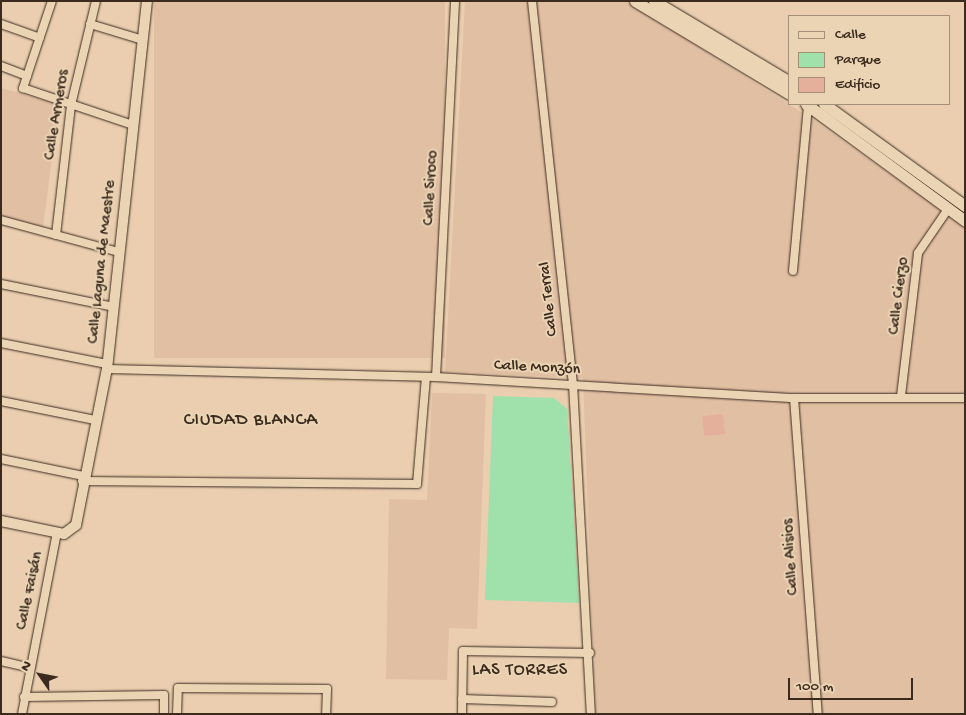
<!DOCTYPE html>
<html>
<head>
<meta charset="utf-8">
<style>
  body { margin:0 }
  #map { position:relative; width:966px; height:715px; overflow:hidden; background:#eaceaf; font-family:"Gochi Hand",sans-serif }
  div>[style] { position:absolute }
  .built>* { inset:0; background:#e1bfa3; transform-origin:0 0 }
  .green>* { inset:0; background:#a0e1ab }
  .building>* { inset:0; background:#e5b09b; transform-origin:0 0 }
  .roads { filter:drop-shadow(0 0 1px #3b2a1e) drop-shadow(0 0 1px #3b2a1e) }
  .minor>* { height:8px; margin:-4px; padding:0 4px; transform-origin:4px; border-radius:4px; background:#ead4b3 }
  .tertiary>* { height:10px; margin:-5px; padding:0 5px; transform-origin:5px; border-radius:5px; background:#ead4b3 }
  .secondary>* { height:11px; margin:-5.5px; padding:0 5.5px; transform-origin:5.5px; border-radius:5.5px; background:#ead4b3 }
  span { translate:-50% -50%; white-space:nowrap; text-align:center; line-height:1.15; -webkit-text-stroke:4px #ead4b3; paint-order:stroke }
  .street-label { font-size:16px; color:#3b2a1e }
  .neighbourhood-label { font-size:18px; color:#3b2a1e; letter-spacing:1px }
  .frame { position:absolute; inset:0; border:2px solid #3b2a1e; pointer-events:none }
  .legend { position:absolute; left:788px; top:15px; width:162px; height:90px; box-sizing:border-box; background:#ead4b3; border:1px solid #a49077; margin:0; padding:6px 9px; list-style:none; font-size:15px; color:#3b2a1e }
  .legend li { display:flex; align-items:center; gap:10px; height:25px }
  .legend b { width:25px; border:1px solid #a49077 }
  .north { position:absolute; left:15px; top:650px; width:50px; height:50px; -webkit-text-stroke:4px #ead4b3; paint-order:stroke; rotate:303deg; font-size:14px; font-weight:700; line-height:20px; text-align:center; color:#3b2a1e }
  .north::after { content:''; display:block; margin:auto; width:18px; height:22px; background:#3b2a1e; clip-path:polygon(50% 0,100% 100%,50% 72%,0 100%) }
  .scale { position:absolute; left:788px; top:678px; width:125px; height:22px; box-sizing:border-box; border:2px solid #3b2a1e; border-top:0; padding-left:6px; font-size:15px; line-height:18px; white-space:nowrap; color:#3b2a1e; -webkit-text-stroke:4px #ead4b3; paint-order:stroke }
</style>
</head>
<body>
<div id="map">
  <div class="built">
    <div style="left:154px;top:1px;width:291px;height:357px"></div>
    <div style="clip-path:polygon(465px 1px,626px 1px,812px 119px,965px 227px,965px 714px,595px 714px,583px 378px,445px 372px)"></div>
    <div style="clip-path:polygon(1px 88px,59px 104px,43px 227px,1px 216px)"></div>
    <div style="clip-path:polygon(432px 393px,486px 394px,477px 629px,449px 628px,447px 680px,386px 679px,389px 499px,427px 500px)"></div>
  </div>
  <div class="green">
    <div style="clip-path:polygon(493px 396px,554px 398px,567px 409px,579px 603px,485px 600px)"></div>
  </div>
  <div class="building">
    <div style="left:723px;top:414px;width:20px;height:21px;rotate:84deg"></div>
  </div>
  <div class="roads">
    <div class="minor">
      <div style="left:532px;top:1px;width:385px;rotate:83.9deg"></div>
      <div style="left:573px;top:384px;width:330px;rotate:86.9deg"></div>
      <div style="left:1px;top:24px;width:41px;rotate:19.7deg"></div>
      <div style="left:90px;top:24px;width:55px;rotate:16.8deg"></div>
      <div style="left:1px;top:66px;width:28px;rotate:21deg"></div>
      <div style="left:27px;top:76px;width:13px;rotate:108deg"></div>
      <div style="left:23px;top:88px;width:116px;rotate:18.6deg"></div>
      <div style="left:27px;top:76px;width:79px;rotate:-71.6deg"></div>
      <div style="left:1px;top:220px;width:122px;rotate:15.2deg"></div>
      <div style="left:56px;top:235px;width:131px;rotate:-83.4deg"></div>
      <div style="left:71px;top:105px;width:107px;rotate:-76.5deg"></div>
      <div style="left:793px;top:271px;width:167px;rotate:-84.8deg"></div>
      <div style="left:1px;top:284px;width:115px;rotate:11.5deg"></div>
      <div style="left:1px;top:343px;width:108px;rotate:11.2deg"></div>
      <div style="left:107px;top:369px;width:329px;rotate:1.4deg"></div>
      <div style="left:436px;top:377px;width:359px;rotate:3.4deg"></div>
      <div style="left:794px;top:398px;width:171px"></div>
      <div style="left:436px;top:377px;width:376px;rotate:-87.1deg"></div>
      <div style="left:901px;top:396px;width:144px;rotate:-83.2deg"></div>
      <div style="left:918px;top:253px;width:53px;rotate:-55.7deg"></div>
      <div style="left:794px;top:398px;width:317px;rotate:85.7deg"></div>
      <div style="left:1px;top:401px;width:96px;rotate:11.4deg"></div>
      <div style="left:1px;top:459px;width:84px;rotate:11.7deg"></div>
      <div style="left:82px;top:481px;width:335px;rotate:0.5deg"></div>
      <div style="left:417px;top:484px;width:107px;rotate:-85.2deg"></div>
      <div style="left:1px;top:661px;width:28px;rotate:13deg"></div>
      <div style="left:24px;top:697px;width:140px;rotate:-0.8deg"></div>
      <div style="left:164px;top:695px;width:19px;rotate:90deg"></div>
      <div style="left:462px;top:699px;width:90px;rotate:1.9deg"></div>
      <div style="left:22px;top:714px;width:184px;rotate:-79.1deg"></div>
      <div style="left:177px;top:714px;width:26px;rotate:-88deg"></div>
      <div style="left:178px;top:688px;width:149px;rotate:0.4deg"></div>
      <div style="left:327px;top:689px;width:25px;rotate:92deg"></div>
      <div style="left:462px;top:714px;width:63px;rotate:-89.1deg"></div>
      <div style="left:463px;top:651px;width:127px;rotate:0.9deg"></div>
    </div>
    <div class="tertiary">
      <div style="left:1px;top:521px;width:64px;rotate:11.7deg"></div>
      <div style="left:64px;top:534px;width:15px;rotate:-37deg"></div>
      <div style="left:76px;top:525px;width:159px;rotate:-78.8deg"></div>
      <div style="left:107px;top:369px;width:370px;rotate:-83.8deg"></div>
    </div>
    <div class="secondary">
      <div style="left:635px;top:1px;width:181px;rotate:31deg"></div>
      <div style="left:654px;top:1px;width:158px;rotate:30.8deg"></div>
      <div style="left:806px;top:104px;width:197px;rotate:36.3deg"></div>
      <div style="left:824px;top:104px;width:174px;rotate:35.9deg"></div>
    </div>
  </div>
  <div class="street-label">
    <span style="left:58px;top:115px;rotate:-81deg">Calle Armeros</span>
    <span style="left:432px;top:188px;rotate:-87deg">Calle Siroco</span>
    <span style="left:103px;top:262px;rotate:-84deg">Calle Laguna de Maestre</span>
    <span style="left:900px;top:296px;rotate:-83deg">Calle Cierzo</span>
    <span style="left:550px;top:299px;rotate:-96deg">Calle Terral</span>
    <span style="left:537px;top:369px;rotate:3deg">Calle Monzón</span>
    <span style="left:792px;top:557px;rotate:-94deg">Calle Alisios</span>
    <span style="left:31px;top:591px;rotate:-78deg">Calle Faisán</span>
  </div>
  <div class="neighbourhood-label">
    <span style="left:251px;top:421px">CIUDAD BLANCA</span>
    <span style="left:520px;top:671px">LAS TORRES</span>
  </div>
  <div class="frame"></div>
  <ul class="legend">
  <li><b style="height:6px;background:#ead4b3"></b>Calle</li>
  <li><b style="height:14px;background:#a0e1ab"></b>Parque</li>
  <li><b style="height:14px;background:#e5b09b"></b>Edificio</li>
  </ul>
  <div class="north">N</div>
  <div class="scale">100 m</div>
</div>
</body>
</html>
